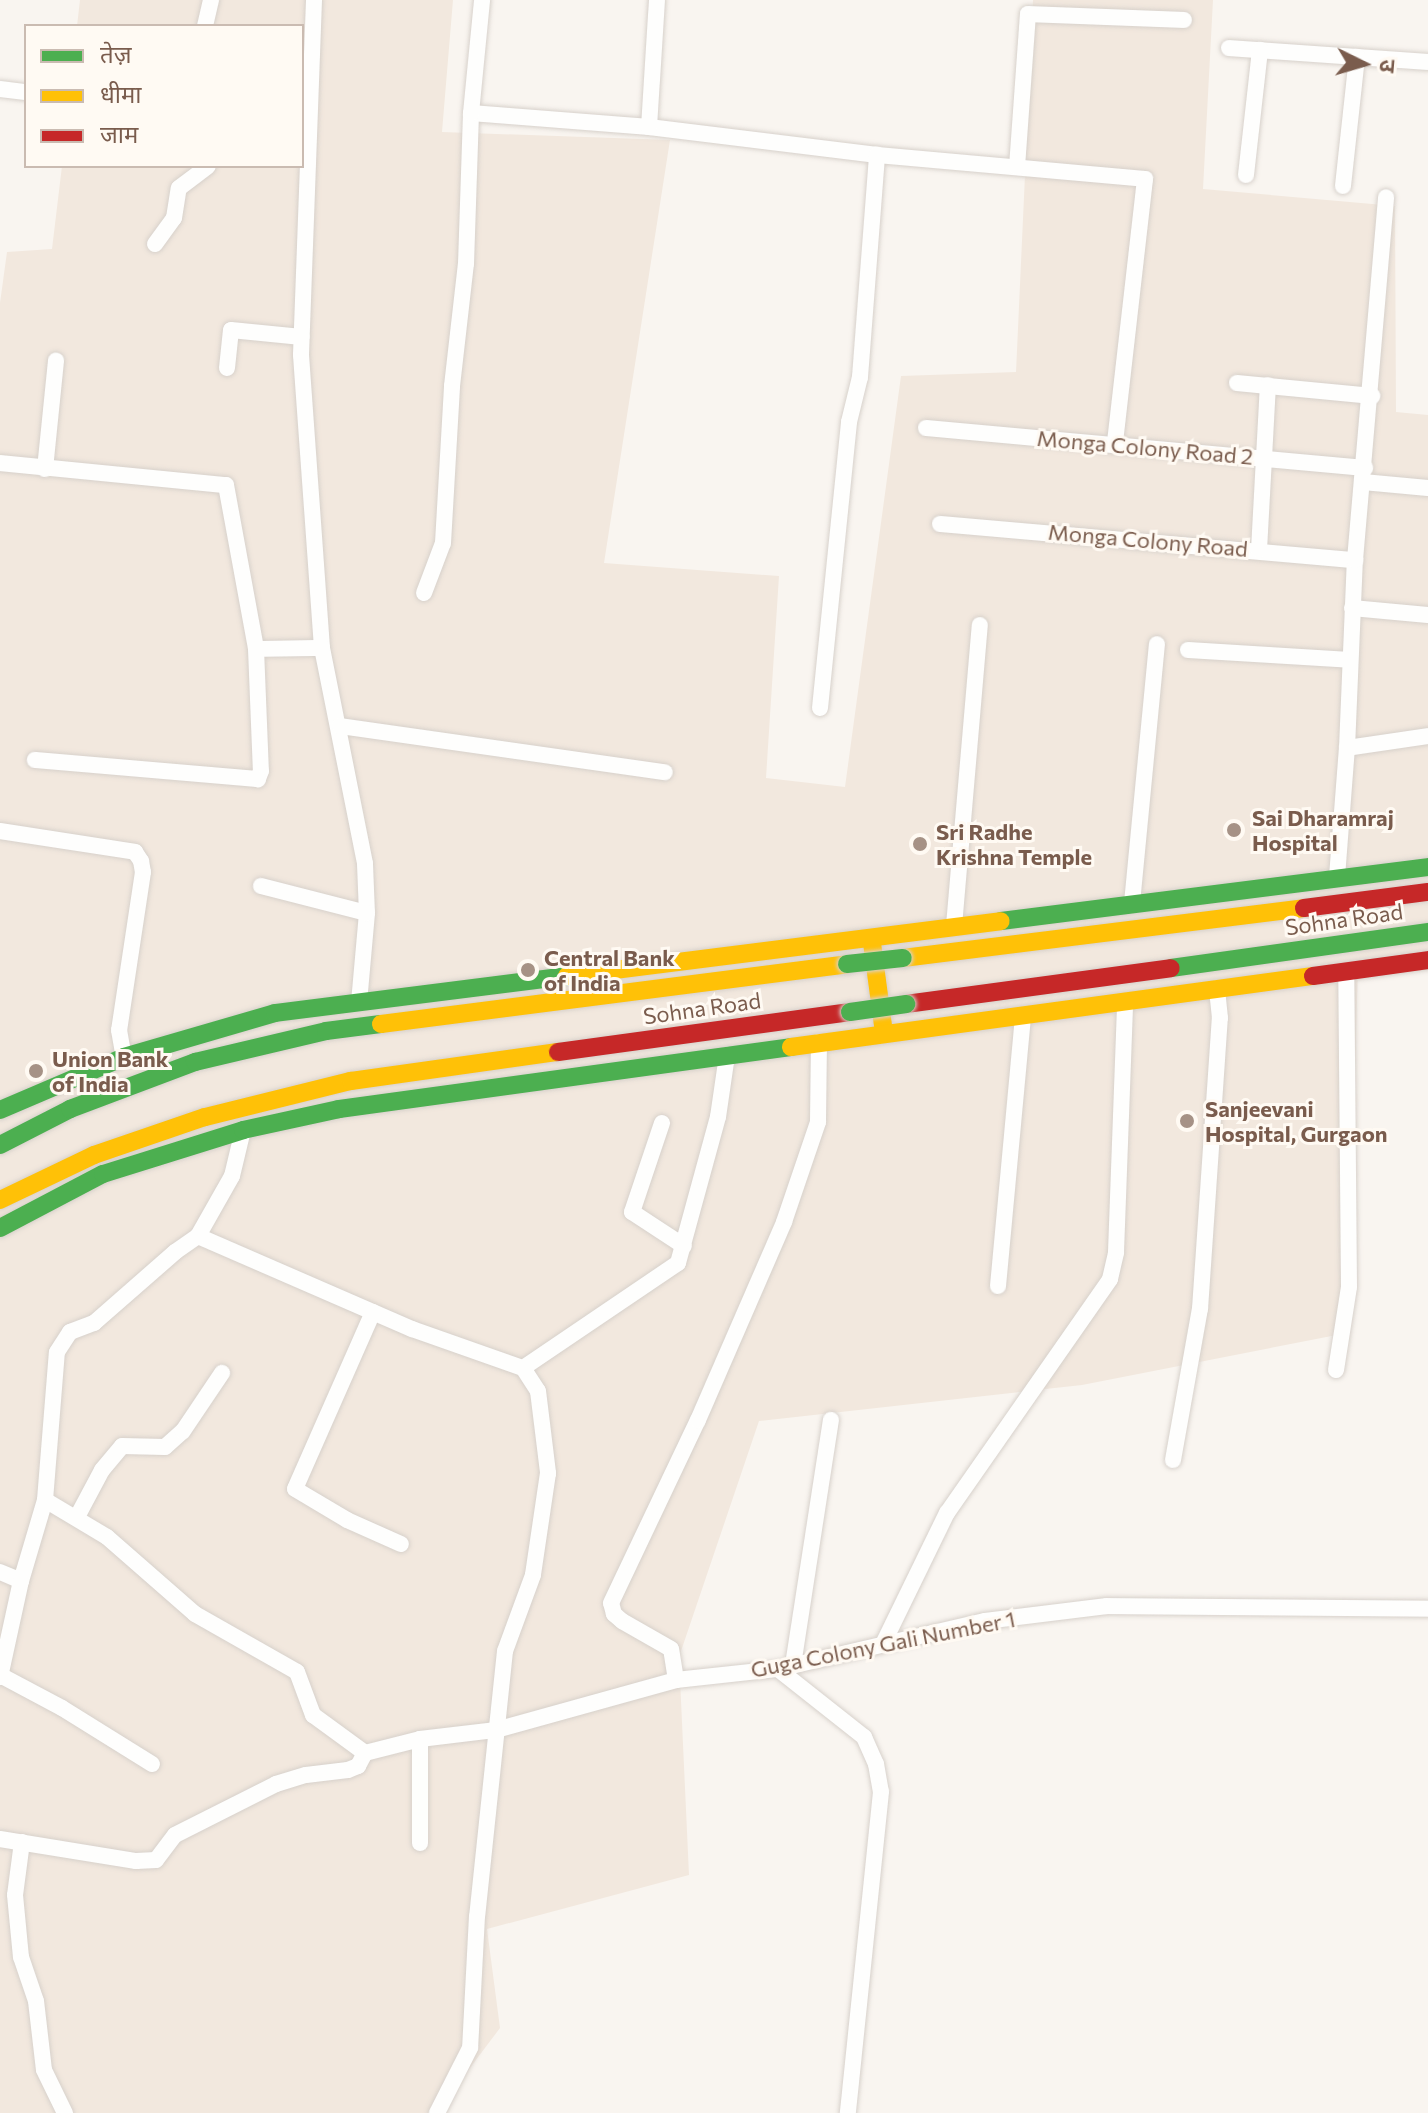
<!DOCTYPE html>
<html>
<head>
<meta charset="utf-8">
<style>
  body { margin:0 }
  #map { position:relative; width:1428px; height:2113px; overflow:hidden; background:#f9f5f0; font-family:Commissioner,"Noto Sans Devanagari",sans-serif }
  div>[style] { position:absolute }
  .residential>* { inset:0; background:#f2e8de }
  .roads { filter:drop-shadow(0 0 2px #d7d1cb) drop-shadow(0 0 2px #d7d1cb) }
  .street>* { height:16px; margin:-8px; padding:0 8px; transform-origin:8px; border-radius:8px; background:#fefefd }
  .fast>* { height:18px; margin:-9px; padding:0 9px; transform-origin:9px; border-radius:9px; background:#4caf50 }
  .slow>* { height:18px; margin:-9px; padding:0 9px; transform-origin:9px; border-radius:9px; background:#ffc107 }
  .jam>* { height:18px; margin:-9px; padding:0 9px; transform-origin:9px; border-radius:9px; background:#c62828 }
  .bridges { filter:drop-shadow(0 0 2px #dad1cc) drop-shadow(0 0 2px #dad1cc) }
  .fast-bridge>* { height:18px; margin:-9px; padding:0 9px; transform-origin:9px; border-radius:9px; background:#4caf50 }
  .dots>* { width:22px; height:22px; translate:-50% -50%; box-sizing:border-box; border:4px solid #fffaf3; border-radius:50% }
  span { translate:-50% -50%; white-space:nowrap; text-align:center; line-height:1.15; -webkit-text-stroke:6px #fffaf3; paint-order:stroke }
  .street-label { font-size:22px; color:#7a5c4d }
  .poi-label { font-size:22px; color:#7a5c4d; font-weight:700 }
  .left { translate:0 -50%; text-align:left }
  .legend { position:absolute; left:24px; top:24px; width:280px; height:144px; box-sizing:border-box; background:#fffaf3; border:2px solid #cabbb1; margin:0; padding:10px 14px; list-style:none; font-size:24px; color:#7a5c4d }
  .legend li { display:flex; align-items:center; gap:16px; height:40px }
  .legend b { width:40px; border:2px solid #cabbb1 }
  .north { position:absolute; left:1324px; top:24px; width:80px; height:80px; -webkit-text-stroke:6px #fffaf3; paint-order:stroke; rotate:95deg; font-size:22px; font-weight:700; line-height:32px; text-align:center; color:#7a5c4d }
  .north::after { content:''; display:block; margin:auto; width:28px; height:36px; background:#7a5c4d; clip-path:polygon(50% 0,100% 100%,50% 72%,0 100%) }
</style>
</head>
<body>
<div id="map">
  <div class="residential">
    <div style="clip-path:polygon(80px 0,453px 0,442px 132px,670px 140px,604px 563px,779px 576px,766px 778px,845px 787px,901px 376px,1016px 372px,1033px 0,1213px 0,1203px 189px,1395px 206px,1396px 412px,1428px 415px,1428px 956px,1358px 967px,1347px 1333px,1082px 1385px,759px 1421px,679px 1657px,689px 1875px,487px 1929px,500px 2028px,436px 2113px,0 2113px,0 303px,7px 252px,52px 249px,62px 166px,302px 166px,302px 26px,77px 26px)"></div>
  </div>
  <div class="roads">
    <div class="street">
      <div style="left:314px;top:0;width:355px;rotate:92.1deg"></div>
      <div style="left:301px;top:355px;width:294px;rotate:85.9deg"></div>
      <div style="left:322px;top:648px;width:220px;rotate:78.7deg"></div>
      <div style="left:365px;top:864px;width:49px;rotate:87.7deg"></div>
      <div style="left:367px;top:913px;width:90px;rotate:95.1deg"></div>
      <div style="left:205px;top:26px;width:27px;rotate:-77deg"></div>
      <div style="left:1229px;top:48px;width:199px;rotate:4deg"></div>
      <div style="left:0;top:89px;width:26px;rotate:7deg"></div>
      <div style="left:471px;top:113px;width:179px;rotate:4.5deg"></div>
      <div style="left:649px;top:127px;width:230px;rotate:7deg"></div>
      <div style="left:877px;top:155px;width:269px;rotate:5.1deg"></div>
      <div style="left:1145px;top:179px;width:267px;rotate:96.5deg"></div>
      <div style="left:649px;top:127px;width:127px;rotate:-86.4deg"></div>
      <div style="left:1017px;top:167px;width:153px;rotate:-85.9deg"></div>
      <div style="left:1028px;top:14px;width:156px;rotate:2.2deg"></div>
      <div style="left:1246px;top:175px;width:126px;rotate:-83.6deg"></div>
      <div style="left:1343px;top:186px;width:130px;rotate:-83.8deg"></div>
      <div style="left:155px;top:244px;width:32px;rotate:-54deg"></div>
      <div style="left:174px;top:218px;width:30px;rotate:-81deg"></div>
      <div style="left:179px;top:188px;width:36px;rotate:-37deg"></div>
      <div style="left:227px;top:368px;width:38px;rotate:-84deg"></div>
      <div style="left:231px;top:330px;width:71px;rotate:5.6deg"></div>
      <div style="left:1237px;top:383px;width:136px;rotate:5.5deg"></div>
      <div style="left:926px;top:428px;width:441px;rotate:5.2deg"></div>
      <div style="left:0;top:463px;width:227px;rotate:5.6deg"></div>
      <div style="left:226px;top:485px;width:167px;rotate:79.6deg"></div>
      <div style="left:256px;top:649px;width:122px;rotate:87.7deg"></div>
      <div style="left:261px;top:771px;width:9px;rotate:111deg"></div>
      <div style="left:258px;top:779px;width:224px;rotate:-175.1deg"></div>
      <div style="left:45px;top:469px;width:109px;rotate:-84.2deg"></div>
      <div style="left:1363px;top:482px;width:65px;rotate:5.3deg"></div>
      <div style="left:940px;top:524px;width:417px;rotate:5deg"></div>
      <div style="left:1259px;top:550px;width:165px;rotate:-86.9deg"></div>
      <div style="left:424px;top:593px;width:53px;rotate:-69.2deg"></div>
      <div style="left:443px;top:543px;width:157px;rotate:-86.7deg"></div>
      <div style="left:452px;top:386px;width:123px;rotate:-83.5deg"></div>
      <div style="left:466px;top:264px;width:151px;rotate:-88.1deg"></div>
      <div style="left:471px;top:113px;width:114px;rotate:-84.4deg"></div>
      <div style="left:1352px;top:608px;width:76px;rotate:5.3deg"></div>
      <div style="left:256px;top:649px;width:66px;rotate:-0.9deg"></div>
      <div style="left:1188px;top:650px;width:162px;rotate:3.5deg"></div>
      <div style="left:820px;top:708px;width:287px;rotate:-84.2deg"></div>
      <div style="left:849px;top:422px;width:46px;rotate:-76.3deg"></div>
      <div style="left:860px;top:377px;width:223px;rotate:-85.6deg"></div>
      <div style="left:340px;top:726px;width:328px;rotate:8.1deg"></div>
      <div style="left:1347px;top:748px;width:82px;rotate:-8.4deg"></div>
      <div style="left:0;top:831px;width:137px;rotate:8.8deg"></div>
      <div style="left:135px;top:852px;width:11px;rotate:56deg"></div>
      <div style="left:141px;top:861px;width:11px;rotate:80deg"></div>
      <div style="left:143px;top:872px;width:160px;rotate:98.6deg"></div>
      <div style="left:119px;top:1030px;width:27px;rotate:80deg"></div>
      <div style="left:1337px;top:877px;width:129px;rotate:-85.6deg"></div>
      <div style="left:1347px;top:748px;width:188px;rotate:-87.6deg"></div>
      <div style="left:1355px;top:560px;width:364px;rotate:-85.1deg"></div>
      <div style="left:261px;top:886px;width:109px;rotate:14.3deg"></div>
      <div style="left:1132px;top:903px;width:260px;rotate:-84.5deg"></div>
      <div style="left:954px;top:926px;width:302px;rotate:-85.1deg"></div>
      <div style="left:662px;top:1123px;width:94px;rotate:108.6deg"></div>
      <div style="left:632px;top:1212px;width:62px;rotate:33.2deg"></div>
      <div style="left:198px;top:1236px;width:233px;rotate:23.5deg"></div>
      <div style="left:412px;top:1329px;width:118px;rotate:19.4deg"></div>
      <div style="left:523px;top:1368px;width:27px;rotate:57deg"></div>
      <div style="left:538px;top:1391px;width:83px;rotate:83deg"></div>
      <div style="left:548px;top:1473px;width:103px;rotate:98.4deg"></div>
      <div style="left:533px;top:1575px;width:81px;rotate:110.2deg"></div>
      <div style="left:505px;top:1651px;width:266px;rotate:96deg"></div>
      <div style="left:477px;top:1916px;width:132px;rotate:93deg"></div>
      <div style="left:470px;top:2048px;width:73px;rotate:116.9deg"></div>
      <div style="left:998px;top:1286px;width:272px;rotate:-84.7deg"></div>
      <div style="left:373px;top:1312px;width:193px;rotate:113.8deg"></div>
      <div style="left:295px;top:1489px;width:61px;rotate:30.8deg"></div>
      <div style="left:347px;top:1520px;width:59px;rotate:24deg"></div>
      <div style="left:523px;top:1368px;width:187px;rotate:-34.1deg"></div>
      <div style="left:678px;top:1263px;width:151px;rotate:-74.7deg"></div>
      <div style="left:718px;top:1117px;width:63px;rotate:-81.7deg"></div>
      <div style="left:1336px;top:1370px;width:84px;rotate:-81.1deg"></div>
      <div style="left:1349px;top:1287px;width:316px;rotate:-90.5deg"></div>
      <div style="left:1173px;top:1460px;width:153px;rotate:-79.9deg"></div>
      <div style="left:1200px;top:1309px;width:292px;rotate:-86.1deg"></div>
      <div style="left:1220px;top:1018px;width:30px;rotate:-96deg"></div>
      <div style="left:45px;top:1500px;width:72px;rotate:30.8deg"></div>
      <div style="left:107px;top:1537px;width:117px;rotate:41.2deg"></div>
      <div style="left:195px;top:1614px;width:117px;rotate:29.6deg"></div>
      <div style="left:297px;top:1672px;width:46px;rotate:69.6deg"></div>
      <div style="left:313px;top:1715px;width:64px;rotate:36.2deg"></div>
      <div style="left:77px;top:1517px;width:53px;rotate:-62deg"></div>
      <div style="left:102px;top:1470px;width:31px;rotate:-50deg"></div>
      <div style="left:122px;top:1446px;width:43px;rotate:1.3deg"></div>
      <div style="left:165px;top:1447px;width:24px;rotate:-42deg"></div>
      <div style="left:183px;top:1431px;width:70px;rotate:-56.1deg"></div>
      <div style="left:0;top:1572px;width:23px;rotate:23deg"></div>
      <div style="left:883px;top:1644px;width:146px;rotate:-64deg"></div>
      <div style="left:947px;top:1513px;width:285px;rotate:-55.1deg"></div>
      <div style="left:1110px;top:1279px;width:28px;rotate:-77deg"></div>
      <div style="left:1116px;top:1252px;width:251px;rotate:-87.9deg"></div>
      <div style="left:793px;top:1665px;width:248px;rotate:-81.2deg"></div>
      <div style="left:778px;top:1669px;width:110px;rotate:38.3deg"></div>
      <div style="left:864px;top:1737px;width:30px;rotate:66deg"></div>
      <div style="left:876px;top:1764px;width:28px;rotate:80deg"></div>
      <div style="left:881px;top:1792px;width:323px;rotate:95.9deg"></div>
      <div style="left:0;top:1675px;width:70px;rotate:28deg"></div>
      <div style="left:62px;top:1708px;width:106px;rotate:31.9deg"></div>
      <div style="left:0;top:1677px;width:98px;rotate:-77.7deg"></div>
      <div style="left:21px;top:1581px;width:84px;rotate:-73.5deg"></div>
      <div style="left:45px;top:1500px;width:148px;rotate:-85.4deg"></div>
      <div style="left:57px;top:1352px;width:24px;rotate:-57deg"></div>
      <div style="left:70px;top:1332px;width:26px;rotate:-21deg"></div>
      <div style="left:94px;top:1323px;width:108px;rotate:-41.2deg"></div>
      <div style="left:175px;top:1252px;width:28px;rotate:-35deg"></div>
      <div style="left:198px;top:1236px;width:69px;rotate:-60.5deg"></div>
      <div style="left:232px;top:1176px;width:47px;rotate:-76.6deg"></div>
      <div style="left:676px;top:1680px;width:31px;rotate:-99deg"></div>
      <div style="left:671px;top:1649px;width:56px;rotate:-150.3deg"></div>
      <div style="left:622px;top:1621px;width:11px;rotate:-139deg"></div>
      <div style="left:614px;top:1614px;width:11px;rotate:-105deg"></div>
      <div style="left:611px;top:1603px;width:203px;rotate:-64.6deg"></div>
      <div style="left:698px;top:1420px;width:216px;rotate:-66.5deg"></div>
      <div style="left:784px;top:1222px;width:106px;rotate:-71.2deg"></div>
      <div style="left:818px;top:1122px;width:80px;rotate:-89.3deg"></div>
      <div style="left:420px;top:1739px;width:104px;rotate:90deg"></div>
      <div style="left:0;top:1839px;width:138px;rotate:9.2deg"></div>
      <div style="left:136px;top:1861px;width:20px;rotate:-3deg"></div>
      <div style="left:156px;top:1860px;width:31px;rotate:-53deg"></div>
      <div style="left:175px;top:1835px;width:113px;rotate:-26.8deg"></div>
      <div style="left:276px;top:1784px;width:31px;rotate:-17deg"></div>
      <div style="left:306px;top:1775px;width:42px;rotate:-6.8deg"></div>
      <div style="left:348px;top:1770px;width:11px;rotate:-22deg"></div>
      <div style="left:358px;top:1766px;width:15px;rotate:-62deg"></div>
      <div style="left:365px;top:1753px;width:57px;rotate:-14.3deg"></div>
      <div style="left:420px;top:1739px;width:77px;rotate:-6.8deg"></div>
      <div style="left:496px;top:1730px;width:187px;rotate:-15.5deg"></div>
      <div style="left:676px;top:1680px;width:103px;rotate:-6.2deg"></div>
      <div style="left:778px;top:1669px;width:212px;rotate:-13.1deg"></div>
      <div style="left:985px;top:1621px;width:123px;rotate:-7deg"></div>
      <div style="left:1107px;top:1606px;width:321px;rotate:0.5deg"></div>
      <div style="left:22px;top:1842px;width:53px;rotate:97.5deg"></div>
      <div style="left:15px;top:1895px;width:62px;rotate:84.5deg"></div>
      <div style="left:21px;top:1957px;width:46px;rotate:71.2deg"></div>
      <div style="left:36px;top:2001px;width:69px;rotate:83.4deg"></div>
      <div style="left:44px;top:2070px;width:48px;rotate:64deg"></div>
    </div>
    <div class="fast">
      <div style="left:1001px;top:921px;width:430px;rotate:-7.2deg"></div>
      <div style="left:1171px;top:968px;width:260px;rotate:-8deg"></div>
      <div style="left:0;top:1110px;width:135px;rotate:-23.1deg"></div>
      <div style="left:124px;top:1057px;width:157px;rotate:-16.2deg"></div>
      <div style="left:275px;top:1013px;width:294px;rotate:-7.2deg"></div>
      <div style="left:0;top:1145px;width:79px;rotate:-27.2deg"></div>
      <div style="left:70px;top:1109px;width:134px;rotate:-20.6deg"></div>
      <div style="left:195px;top:1062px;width:135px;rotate:-13.3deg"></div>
      <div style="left:326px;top:1031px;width:55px;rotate:-7.3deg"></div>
      <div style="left:0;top:1228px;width:116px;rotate:-27.7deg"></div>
      <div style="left:103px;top:1174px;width:147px;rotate:-17.4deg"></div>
      <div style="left:243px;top:1130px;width:98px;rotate:-12.3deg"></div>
      <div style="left:339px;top:1109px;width:456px;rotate:-7.8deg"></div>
    </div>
    <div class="slow">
      <div style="left:872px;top:943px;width:83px;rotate:82.4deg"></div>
      <div style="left:903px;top:958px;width:404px;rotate:-7.1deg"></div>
      <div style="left:567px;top:976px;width:437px;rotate:-7.2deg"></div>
      <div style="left:381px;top:1024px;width:470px;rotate:-7.3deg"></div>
      <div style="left:791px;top:1047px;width:527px;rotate:-7.75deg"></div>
      <div style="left:0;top:1200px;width:104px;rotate:-25.6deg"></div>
      <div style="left:94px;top:1155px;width:117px;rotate:-18.9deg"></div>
      <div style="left:205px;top:1117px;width:150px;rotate:-13.9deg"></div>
      <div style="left:351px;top:1081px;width:209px;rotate:-8deg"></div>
    </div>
    <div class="jam">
      <div style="left:1304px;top:908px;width:125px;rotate:-7.4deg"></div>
      <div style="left:1313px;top:976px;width:116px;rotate:-7.9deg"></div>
      <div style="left:906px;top:1004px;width:267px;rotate:-7.7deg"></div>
      <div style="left:558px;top:1052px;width:295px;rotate:-7.8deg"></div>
    </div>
  </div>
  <div class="bridges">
    <div class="fast-bridge">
      <div style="left:847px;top:964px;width:56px;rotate:-6.1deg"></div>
      <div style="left:850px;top:1012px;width:57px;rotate:-8.1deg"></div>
    </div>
  </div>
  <div class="dots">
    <div style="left:1234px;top:830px;background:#a69286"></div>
    <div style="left:920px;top:844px;background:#a69286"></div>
    <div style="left:528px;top:970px;background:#a69286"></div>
    <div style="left:36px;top:1071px;background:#a69286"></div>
    <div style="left:1187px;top:1121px;background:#a69286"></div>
  </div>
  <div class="street-label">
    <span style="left:1145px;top:447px;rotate:5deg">Monga Colony Road 2</span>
    <span style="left:1148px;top:540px;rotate:5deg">Monga Colony Road</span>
    <span style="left:1344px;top:919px;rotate:-8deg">Sohna Road</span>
    <span style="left:702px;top:1008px;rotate:-8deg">Sohna Road</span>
    <span style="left:883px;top:1644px;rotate:-11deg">Guga Colony Gali Number 1</span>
  </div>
  <div class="poi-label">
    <span class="left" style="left:1252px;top:830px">Sai Dharamraj<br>Hospital</span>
    <span class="left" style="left:936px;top:844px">Sri Radhe<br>Krishna Temple</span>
    <span class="left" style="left:544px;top:970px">Central Bank<br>of India</span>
    <span class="left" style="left:52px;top:1071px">Union Bank<br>of India</span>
    <span class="left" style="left:1205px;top:1121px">Sanjeevani<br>Hospital, Gurgaon</span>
  </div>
  <ul class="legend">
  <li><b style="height:10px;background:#4caf50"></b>तेज़</li>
  <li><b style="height:10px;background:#ffc107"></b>धीमा</li>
  <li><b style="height:10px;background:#c62828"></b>जाम</li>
  </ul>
  <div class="north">उ</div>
</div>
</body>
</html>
